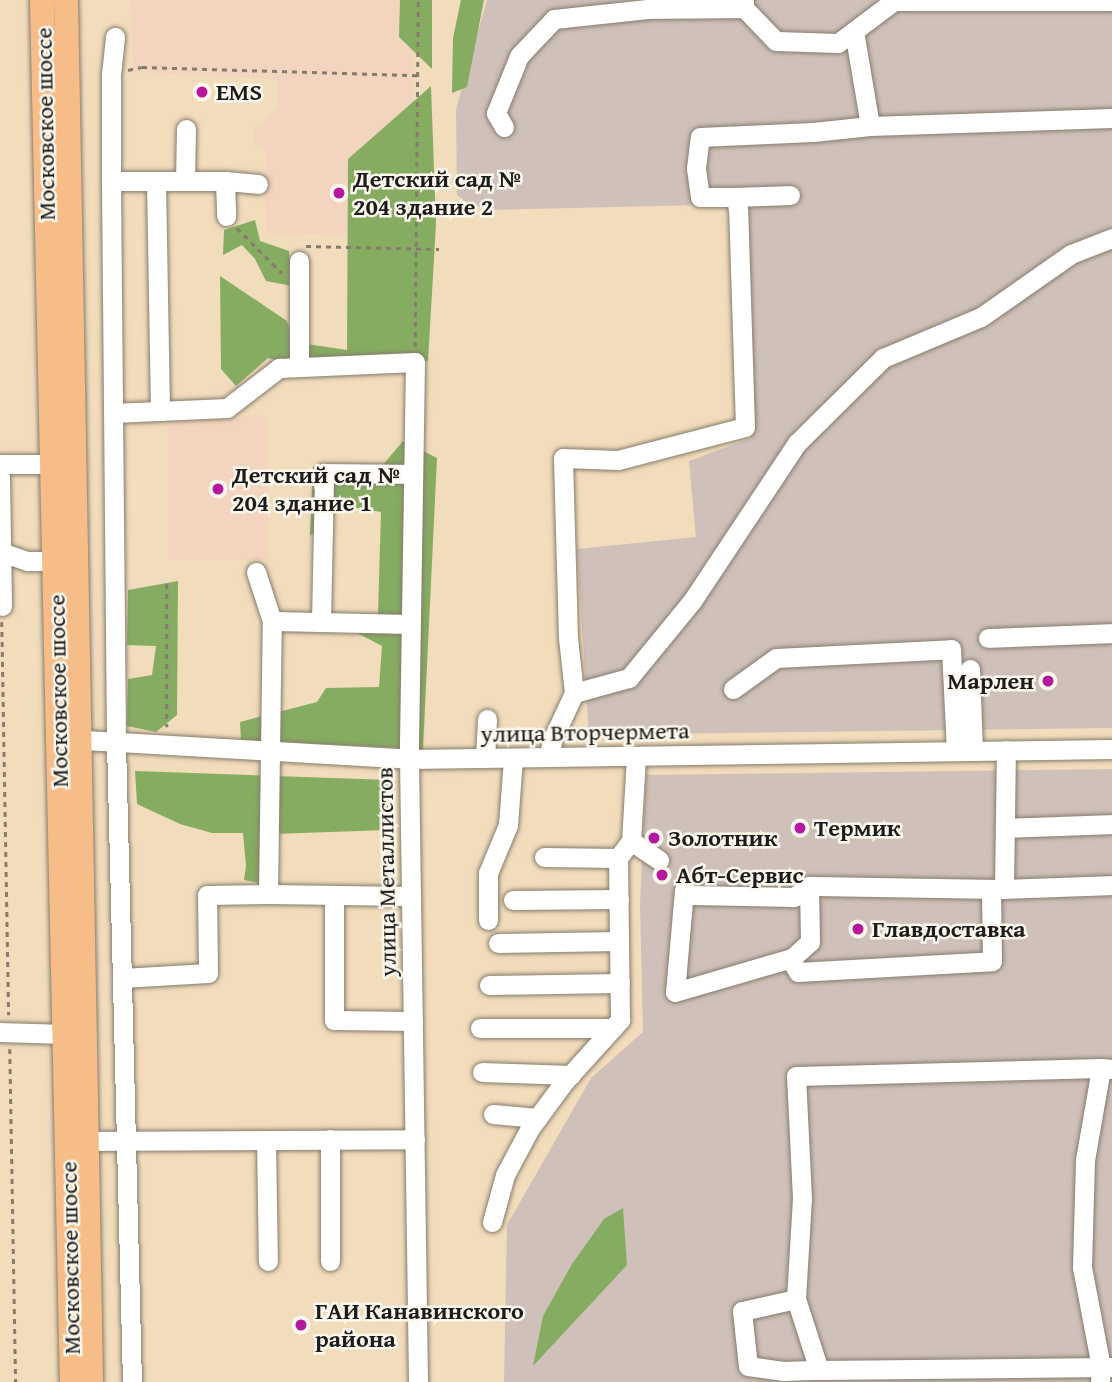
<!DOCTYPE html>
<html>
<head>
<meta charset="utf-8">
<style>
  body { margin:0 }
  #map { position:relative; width:1112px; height:1382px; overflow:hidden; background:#f1dcbc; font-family:"Gentium Book Plus",serif }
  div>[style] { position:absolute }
  .built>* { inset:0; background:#f3d4be; transform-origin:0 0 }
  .industrial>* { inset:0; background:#cfc0ba }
  .forest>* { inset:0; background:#86ac62 }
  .path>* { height:2.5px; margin-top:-1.25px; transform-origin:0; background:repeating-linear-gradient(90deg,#867c6c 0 5px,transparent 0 10px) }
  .roads { filter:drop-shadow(0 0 2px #867c6c) drop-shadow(0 0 2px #867c6c) }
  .minor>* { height:19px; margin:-9.5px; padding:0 9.5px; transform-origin:9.5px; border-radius:9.5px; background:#fff }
  .major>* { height:24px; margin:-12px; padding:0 12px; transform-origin:12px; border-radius:12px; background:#f7bd88 }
  .dots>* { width:19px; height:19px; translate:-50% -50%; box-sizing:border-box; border:4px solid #fbf7ec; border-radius:50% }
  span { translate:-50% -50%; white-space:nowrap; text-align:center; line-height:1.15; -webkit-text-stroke:5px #fbf7ec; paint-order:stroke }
  .poi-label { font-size:24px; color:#1c1c1c; font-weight:700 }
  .left { translate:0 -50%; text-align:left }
  .right { translate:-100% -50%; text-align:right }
  .street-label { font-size:24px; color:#1c1c1c }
</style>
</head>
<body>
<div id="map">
  <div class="built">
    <div style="clip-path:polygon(131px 0,411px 0,415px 236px,265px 233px,265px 152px,261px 145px,254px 145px,253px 126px,261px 128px,279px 105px,278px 79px,133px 72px)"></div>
    <div style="left:268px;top:417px;width:143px;height:100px;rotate:90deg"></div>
  </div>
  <div class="industrial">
    <div style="clip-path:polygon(487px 0,1112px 0,1112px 728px,652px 734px,589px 738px,577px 549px,696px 537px,689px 461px,751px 438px,741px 204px,491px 210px,467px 203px,457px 195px,456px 109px)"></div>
    <div style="clip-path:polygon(1112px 769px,1112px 1382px,504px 1382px,507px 1225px,591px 1078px,643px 1032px,640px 904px,646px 775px)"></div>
  </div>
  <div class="forest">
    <div style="clip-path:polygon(400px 0,432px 0,432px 69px,399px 37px)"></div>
    <div style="clip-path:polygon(461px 0,484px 0,467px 87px,452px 93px,453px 38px)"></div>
    <div style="clip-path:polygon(431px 86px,436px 224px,428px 361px,317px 372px,268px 358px,236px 386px,221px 369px,220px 276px,287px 321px,293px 342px,347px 350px,348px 159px)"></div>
    <div style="clip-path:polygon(255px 220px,260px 241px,289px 251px,292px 286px,266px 281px,255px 259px,242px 245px,223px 255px,224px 230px)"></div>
    <div style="clip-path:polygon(403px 441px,437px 458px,423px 749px,241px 740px,240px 722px,317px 702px,326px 688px,379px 687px,382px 646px,346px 627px,378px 614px,381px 512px,345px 506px,310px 536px,313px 467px,375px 469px,382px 466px)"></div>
    <div style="clip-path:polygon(178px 581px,177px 715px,156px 732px,127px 726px,128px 679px,152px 675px,156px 646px,127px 645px,128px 590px)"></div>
    <div style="clip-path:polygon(135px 771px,389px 780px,387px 830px,273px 834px,271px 885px,244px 880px,246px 866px,243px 833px,212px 833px,180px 824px,137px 804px)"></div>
    <div style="clip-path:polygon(623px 1208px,627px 1265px,533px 1366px,543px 1316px,572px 1264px,604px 1219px)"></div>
  </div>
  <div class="path">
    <div style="left:128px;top:70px;width:14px;rotate:-12deg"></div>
    <div style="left:142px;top:67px;width:275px;rotate:1.7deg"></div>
    <div style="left:237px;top:228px;width:64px;rotate:45deg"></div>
    <div style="left:306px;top:246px;width:133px;rotate:1.3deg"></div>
    <div style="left:415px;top:347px;width:347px;rotate:-89.5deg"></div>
    <div style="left:167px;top:584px;width:143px;rotate:90deg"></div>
    <div style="left:2px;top:622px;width:393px;rotate:89deg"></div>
    <div style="left:10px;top:1049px;width:333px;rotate:89deg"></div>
  </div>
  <div class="roads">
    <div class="minor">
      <div style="left:744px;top:0;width:8px;rotate:90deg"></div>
      <div style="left:744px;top:8px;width:46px;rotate:45.9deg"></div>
      <div style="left:776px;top:41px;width:62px;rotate:1.8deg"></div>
      <div style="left:838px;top:43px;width:70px;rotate:-36.9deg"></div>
      <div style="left:894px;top:1px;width:218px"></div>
      <div style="left:854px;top:31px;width:96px;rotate:80.4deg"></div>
      <div style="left:115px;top:37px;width:37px;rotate:96deg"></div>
      <div style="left:111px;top:74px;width:107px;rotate:90deg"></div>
      <div style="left:111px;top:181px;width:561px;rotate:89.49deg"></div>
      <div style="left:116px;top:742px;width:640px;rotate:88.57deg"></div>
      <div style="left:504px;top:127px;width:16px;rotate:-120deg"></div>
      <div style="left:496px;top:113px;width:61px;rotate:-68deg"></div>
      <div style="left:519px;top:56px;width:51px;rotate:-46.6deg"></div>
      <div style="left:554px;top:19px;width:94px;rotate:-6.1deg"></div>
      <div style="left:647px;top:9px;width:97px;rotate:-0.6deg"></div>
      <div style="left:111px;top:181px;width:114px"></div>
      <div style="left:225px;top:181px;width:35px;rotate:88deg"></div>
      <div style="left:156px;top:181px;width:230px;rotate:89deg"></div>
      <div style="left:185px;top:181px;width:52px;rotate:-88.9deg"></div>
      <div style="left:225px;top:181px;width:33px;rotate:5deg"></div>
      <div style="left:736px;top:197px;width:54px;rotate:-2.1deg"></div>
      <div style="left:299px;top:367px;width:106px;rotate:-90deg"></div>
      <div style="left:113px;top:413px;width:114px;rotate:-2.5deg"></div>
      <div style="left:227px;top:408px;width:66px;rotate:-37.6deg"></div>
      <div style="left:279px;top:368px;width:136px;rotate:-2.5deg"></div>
      <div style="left:415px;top:362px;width:397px;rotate:90.9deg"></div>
      <div style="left:409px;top:759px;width:623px;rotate:89.17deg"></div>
      <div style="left:0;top:464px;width:53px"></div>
      <div style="left:0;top:477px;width:129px;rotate:89.1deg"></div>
      <div style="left:1px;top:552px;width:28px;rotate:19deg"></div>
      <div style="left:27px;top:561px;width:28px"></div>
      <div style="left:256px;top:572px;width:52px;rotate:71.9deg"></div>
      <div style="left:410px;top:624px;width:89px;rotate:-178.7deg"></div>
      <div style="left:321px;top:622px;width:149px;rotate:-88.8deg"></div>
      <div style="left:324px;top:473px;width:89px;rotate:0.6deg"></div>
      <div style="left:988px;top:638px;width:124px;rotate:-2.3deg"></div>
      <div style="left:970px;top:669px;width:82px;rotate:87.9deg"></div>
      <div style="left:733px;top:689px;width:53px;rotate:-35.8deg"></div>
      <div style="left:776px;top:658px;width:175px;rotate:-2.9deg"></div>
      <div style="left:951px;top:649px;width:102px;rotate:87.2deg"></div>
      <div style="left:574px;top:693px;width:57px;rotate:-15.3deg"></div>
      <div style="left:629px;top:678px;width:99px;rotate:-50.7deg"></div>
      <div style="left:692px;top:601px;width:190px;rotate:-56.4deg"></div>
      <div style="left:797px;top:443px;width:121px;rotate:-44.7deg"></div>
      <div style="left:883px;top:358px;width:106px;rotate:-22.7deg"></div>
      <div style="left:981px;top:317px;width:110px;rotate:-35deg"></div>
      <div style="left:1071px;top:254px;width:44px;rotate:-21.3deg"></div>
      <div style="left:67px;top:739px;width:343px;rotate:3.3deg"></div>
      <div style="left:409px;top:759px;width:703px;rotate:-0.81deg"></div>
      <div style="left:548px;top:757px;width:20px;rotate:-75deg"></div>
      <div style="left:553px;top:738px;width:50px;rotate:-65deg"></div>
      <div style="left:574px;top:693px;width:55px;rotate:-96.2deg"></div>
      <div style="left:568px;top:638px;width:180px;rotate:-91.6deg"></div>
      <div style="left:563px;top:458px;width:55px;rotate:2.1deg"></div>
      <div style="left:618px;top:460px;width:131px;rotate:-14.6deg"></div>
      <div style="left:745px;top:427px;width:217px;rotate:-91.8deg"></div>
      <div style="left:738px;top:210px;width:13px;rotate:-99deg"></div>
      <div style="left:736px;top:197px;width:36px;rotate:180deg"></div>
      <div style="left:700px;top:197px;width:29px;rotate:-98deg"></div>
      <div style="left:696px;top:168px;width:31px;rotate:-83deg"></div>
      <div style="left:700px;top:137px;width:113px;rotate:-2.5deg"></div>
      <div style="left:813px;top:132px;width:57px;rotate:-6deg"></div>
      <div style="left:870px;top:126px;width:242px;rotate:-1.9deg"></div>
      <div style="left:485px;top:758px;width:39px;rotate:-87deg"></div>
      <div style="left:1005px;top:828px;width:107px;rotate:-2.1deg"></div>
      <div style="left:631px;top:841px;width:34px;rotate:34deg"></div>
      <div style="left:544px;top:857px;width:74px;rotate:0.8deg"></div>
      <div style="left:618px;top:858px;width:21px;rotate:-53deg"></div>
      <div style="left:631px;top:841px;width:85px;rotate:-86.6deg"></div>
      <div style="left:809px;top:886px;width:19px;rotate:144deg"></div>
      <div style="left:794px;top:897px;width:102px;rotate:-178.9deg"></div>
      <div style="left:692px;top:895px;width:9px;rotate:-148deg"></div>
      <div style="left:684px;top:890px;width:102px;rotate:95deg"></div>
      <div style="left:675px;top:992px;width:122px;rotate:-16.2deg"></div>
      <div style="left:792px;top:958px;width:24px;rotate:-42deg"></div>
      <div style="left:810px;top:942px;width:56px;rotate:-91deg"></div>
      <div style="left:809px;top:886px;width:195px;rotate:0.9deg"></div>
      <div style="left:1004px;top:889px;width:139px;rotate:-89.2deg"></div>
      <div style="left:1004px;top:889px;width:108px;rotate:-2.1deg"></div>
      <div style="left:268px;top:894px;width:142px;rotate:0.8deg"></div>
      <div style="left:334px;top:895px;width:125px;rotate:90deg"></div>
      <div style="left:334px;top:1020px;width:79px;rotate:0.7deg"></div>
      <div style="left:513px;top:900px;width:106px;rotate:-0.5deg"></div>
      <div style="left:488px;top:920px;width:47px;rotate:-90deg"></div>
      <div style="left:488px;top:873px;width:52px;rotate:-67.4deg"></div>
      <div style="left:508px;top:825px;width:67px;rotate:-85.7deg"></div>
      <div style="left:498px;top:943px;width:121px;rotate:-0.9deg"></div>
      <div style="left:790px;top:959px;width:15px;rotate:58deg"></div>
      <div style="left:798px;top:972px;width:194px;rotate:-3.2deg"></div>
      <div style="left:992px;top:961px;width:72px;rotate:-90.8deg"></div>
      <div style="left:122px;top:978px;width:86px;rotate:-3.3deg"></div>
      <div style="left:208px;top:973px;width:78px;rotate:-90.7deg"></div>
      <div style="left:207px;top:895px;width:61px;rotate:-0.9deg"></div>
      <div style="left:268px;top:894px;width:273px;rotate:-89.2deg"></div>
      <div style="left:272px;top:621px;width:49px;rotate:1.2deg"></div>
      <div style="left:489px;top:985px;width:131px;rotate:-0.9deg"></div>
      <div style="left:480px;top:1028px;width:133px"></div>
      <div style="left:0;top:1032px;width:65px;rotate:1.8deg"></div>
      <div style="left:482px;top:1072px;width:89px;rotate:1.9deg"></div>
      <div style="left:493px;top:1114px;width:45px;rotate:5.1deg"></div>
      <div style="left:266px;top:1140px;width:121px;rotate:89.1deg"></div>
      <div style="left:86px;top:1141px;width:329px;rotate:-0.3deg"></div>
      <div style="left:492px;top:1222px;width:49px;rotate:-74.5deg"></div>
      <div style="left:505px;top:1175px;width:53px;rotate:-62deg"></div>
      <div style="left:530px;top:1128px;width:57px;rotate:-53.5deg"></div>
      <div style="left:564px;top:1082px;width:84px;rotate:-47.9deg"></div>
      <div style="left:620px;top:1020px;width:162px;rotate:-90.7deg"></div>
      <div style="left:330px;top:1261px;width:122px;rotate:-90deg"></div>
      <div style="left:796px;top:1299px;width:101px;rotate:-86.6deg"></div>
      <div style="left:802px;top:1198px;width:122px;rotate:-92.8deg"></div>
      <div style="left:796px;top:1076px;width:305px;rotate:-1.5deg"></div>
      <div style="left:819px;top:1370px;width:75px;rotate:-107.9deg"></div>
      <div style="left:796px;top:1299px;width:55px;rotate:167.5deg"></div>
      <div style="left:742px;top:1311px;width:55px;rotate:83.8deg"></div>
      <div style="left:748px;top:1366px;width:35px;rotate:8deg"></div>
      <div style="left:783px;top:1371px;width:36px;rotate:-2deg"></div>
      <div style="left:819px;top:1370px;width:293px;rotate:-0.6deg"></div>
      <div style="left:1100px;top:1382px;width:15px;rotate:-86deg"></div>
      <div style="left:1101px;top:1367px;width:102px;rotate:-100.8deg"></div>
      <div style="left:1082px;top:1267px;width:107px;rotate:-88.4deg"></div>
      <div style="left:1085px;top:1160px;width:93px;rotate:-80.1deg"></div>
      <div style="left:1101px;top:1068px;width:11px;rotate:5deg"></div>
    </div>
    <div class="major">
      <div style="left:42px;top:0;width:1382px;rotate:88.76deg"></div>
      <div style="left:66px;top:0;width:1382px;rotate:88.96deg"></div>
    </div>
  </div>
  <div class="dots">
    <div style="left:202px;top:92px;background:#b5179e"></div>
    <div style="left:339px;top:193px;background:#b5179e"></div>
    <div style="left:218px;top:489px;background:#b5179e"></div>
    <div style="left:1048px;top:681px;background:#b5179e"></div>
    <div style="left:800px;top:828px;background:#b5179e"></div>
    <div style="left:654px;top:838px;background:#b5179e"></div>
    <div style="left:662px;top:875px;background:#b5179e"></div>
    <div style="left:858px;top:929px;background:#b5179e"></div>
    <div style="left:301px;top:1325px;background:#b5179e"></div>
  </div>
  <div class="poi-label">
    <span class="left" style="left:216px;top:92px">EMS</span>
    <span class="left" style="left:353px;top:193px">Детский сад №<br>204 здание 2</span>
    <span class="left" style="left:232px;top:489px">Детский сад №<br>204 здание 1</span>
    <span class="right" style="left:1034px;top:681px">Марлен</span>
    <span class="left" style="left:814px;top:828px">Термик</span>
    <span class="left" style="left:668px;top:838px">Золотник</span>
    <span class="left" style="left:676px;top:875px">Абт-Сервис</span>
    <span class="left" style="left:872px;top:929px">Главдоставка</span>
    <span class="left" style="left:315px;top:1325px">ГАИ Канавинского<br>района</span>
  </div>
  <div class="street-label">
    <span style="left:45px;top:124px;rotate:-91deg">Московское шоссе</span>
    <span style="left:58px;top:691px;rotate:-91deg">Московское шоссе</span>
    <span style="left:585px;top:732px;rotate:-1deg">улица Вторчермета</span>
    <span style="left:386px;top:872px;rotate:-91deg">улица Металлистов</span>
    <span style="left:70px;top:1258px;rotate:-91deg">Московское шоссе</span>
  </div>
</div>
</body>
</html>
